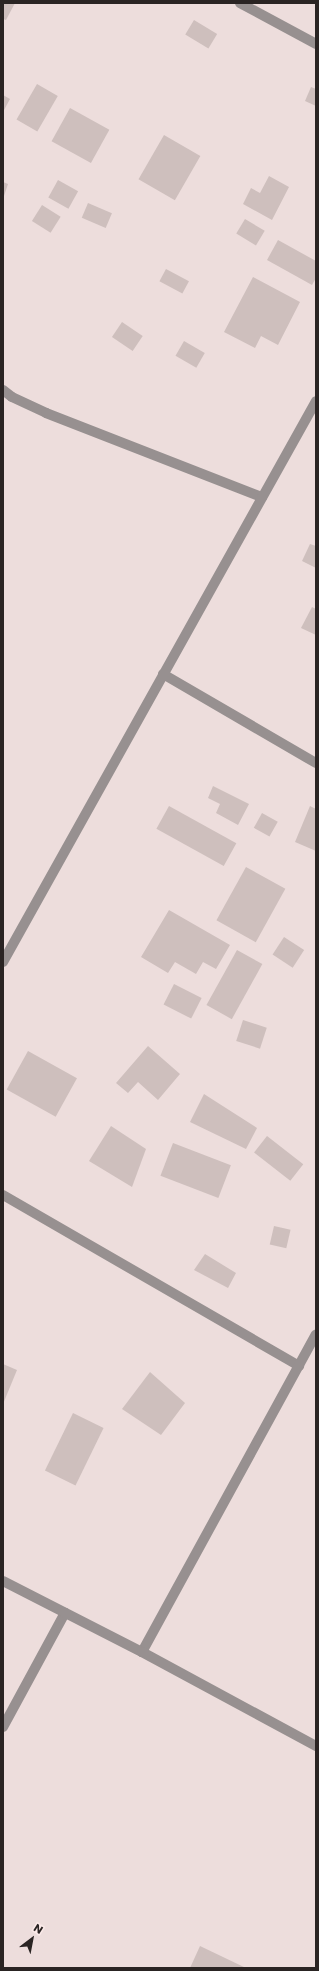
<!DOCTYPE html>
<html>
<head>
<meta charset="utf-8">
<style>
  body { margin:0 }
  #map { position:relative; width:319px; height:1971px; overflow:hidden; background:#eddddc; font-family:Poppins,sans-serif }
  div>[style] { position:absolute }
  .building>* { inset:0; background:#cebfbd; transform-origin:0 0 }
  .minor>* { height:10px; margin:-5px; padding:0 5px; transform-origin:5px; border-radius:5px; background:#979090 }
  .tertiary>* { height:10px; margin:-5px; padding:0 5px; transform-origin:5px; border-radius:5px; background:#979090 }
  span { translate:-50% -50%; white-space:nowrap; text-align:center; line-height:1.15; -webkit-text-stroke:4px #fbeae9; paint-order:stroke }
  .frame { position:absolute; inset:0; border:4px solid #2a2423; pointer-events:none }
  .north { position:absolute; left:12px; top:1919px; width:40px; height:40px; -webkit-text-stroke:3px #fbeae9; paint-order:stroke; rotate:32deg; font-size:11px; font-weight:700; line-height:16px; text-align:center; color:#2a2423 }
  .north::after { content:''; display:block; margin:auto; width:14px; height:18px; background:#2a2423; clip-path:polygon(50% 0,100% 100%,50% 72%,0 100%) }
</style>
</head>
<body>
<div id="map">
  <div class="building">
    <div style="clip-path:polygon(3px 3px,15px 3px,6px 20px,3px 19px)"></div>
    <div style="left:194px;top:20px;width:27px;height:17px;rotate:31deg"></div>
    <div style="left:37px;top:84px;width:24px;height:41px;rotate:30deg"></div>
    <div style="clip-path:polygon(311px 87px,316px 89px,316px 106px,305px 101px)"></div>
    <div style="clip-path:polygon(3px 95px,10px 99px,3px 112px)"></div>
    <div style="left:70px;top:108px;width:45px;height:38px;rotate:29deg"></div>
    <div style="left:164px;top:135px;width:42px;height:51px;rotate:30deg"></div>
    <div style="clip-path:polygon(269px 176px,289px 187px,272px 220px,243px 204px,251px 188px,260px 193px)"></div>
    <div style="left:58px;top:180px;width:23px;height:20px;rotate:29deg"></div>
    <div style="clip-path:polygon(3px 182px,8px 184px,3px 199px)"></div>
    <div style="left:88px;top:203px;width:26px;height:16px;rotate:23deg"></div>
    <div style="left:42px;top:205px;width:22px;height:19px;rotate:32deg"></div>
    <div style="left:245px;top:219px;width:23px;height:17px;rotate:31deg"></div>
    <div style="clip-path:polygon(278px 240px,316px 261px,316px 278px,312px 285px,267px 260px)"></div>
    <div style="left:166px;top:269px;width:26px;height:14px;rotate:28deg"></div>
    <div style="clip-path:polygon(253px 277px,300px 302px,278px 345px,261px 336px,255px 348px,224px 332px)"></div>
    <div style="left:122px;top:322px;width:25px;height:18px;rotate:34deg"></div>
    <div style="left:184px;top:341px;width:24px;height:17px;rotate:30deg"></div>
    <div style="clip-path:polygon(310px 544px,316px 546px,316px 568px,302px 561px)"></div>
    <div style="clip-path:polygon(312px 607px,316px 609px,316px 635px,301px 628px)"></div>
    <div style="clip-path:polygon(213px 786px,249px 804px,238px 825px,216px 813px,220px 804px,208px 798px)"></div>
    <div style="left:169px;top:806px;width:77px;height:26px;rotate:29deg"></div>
    <div style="clip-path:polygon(310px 806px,316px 809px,316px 851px,295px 842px)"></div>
    <div style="left:262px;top:813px;width:18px;height:17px;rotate:29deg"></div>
    <div style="left:246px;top:867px;width:45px;height:61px;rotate:29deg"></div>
    <div style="clip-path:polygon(169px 910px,230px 945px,216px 969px,203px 962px,196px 974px,175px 962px,168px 973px,141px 957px)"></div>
    <div style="left:284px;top:937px;width:24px;height:21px;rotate:33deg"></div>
    <div style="left:237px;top:950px;width:29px;height:63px;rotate:29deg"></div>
    <div style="left:174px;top:984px;width:31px;height:23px;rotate:27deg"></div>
    <div style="left:243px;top:1020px;width:25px;height:22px;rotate:18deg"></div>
    <div style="clip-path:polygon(148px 1046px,180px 1074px,158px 1100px,138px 1082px,128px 1093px,116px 1083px)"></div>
    <div style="left:28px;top:1051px;width:56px;height:44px;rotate:29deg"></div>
    <div style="clip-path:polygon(204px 1094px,257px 1128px,246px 1149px,190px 1122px)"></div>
    <div style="clip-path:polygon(111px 1126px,146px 1149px,132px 1187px,89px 1161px)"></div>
    <div style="left:267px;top:1136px;width:46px;height:21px;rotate:38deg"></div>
    <div style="left:173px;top:1143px;width:62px;height:35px;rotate:21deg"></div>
    <div style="left:274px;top:1226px;width:17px;height:19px;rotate:13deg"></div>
    <div style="clip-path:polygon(205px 1254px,236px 1273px,228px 1288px,194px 1270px)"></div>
    <div style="clip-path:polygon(3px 1364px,17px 1370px,3px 1404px)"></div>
    <div style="clip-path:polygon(150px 1372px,185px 1403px,161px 1435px,122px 1409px)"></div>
    <div style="left:73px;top:1413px;width:34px;height:64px;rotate:26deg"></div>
    <div style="clip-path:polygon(200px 1946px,246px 1968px,190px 1968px)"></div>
  </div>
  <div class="minor">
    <div style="left:240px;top:3px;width:86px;rotate:28.3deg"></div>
    <div style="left:3px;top:390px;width:11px;rotate:38deg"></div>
    <div style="left:12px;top:397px;width:38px;rotate:25deg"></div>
    <div style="left:46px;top:413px;width:232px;rotate:21.3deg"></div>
    <div style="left:163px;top:674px;width:177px;rotate:30.2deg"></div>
    <div style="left:3px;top:962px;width:642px;rotate:-60.84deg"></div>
    <div style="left:3px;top:1195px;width:342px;rotate:30deg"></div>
    <div style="left:142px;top:1652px;width:362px;rotate:-61.3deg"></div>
    <div style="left:3px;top:1727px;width:130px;rotate:-61.5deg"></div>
  </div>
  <div class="tertiary">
    <div style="left:3px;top:1581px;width:156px;rotate:27.1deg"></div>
    <div style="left:142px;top:1652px;width:198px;rotate:28.4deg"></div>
  </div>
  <div class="frame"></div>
  <div class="north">N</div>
</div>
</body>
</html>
